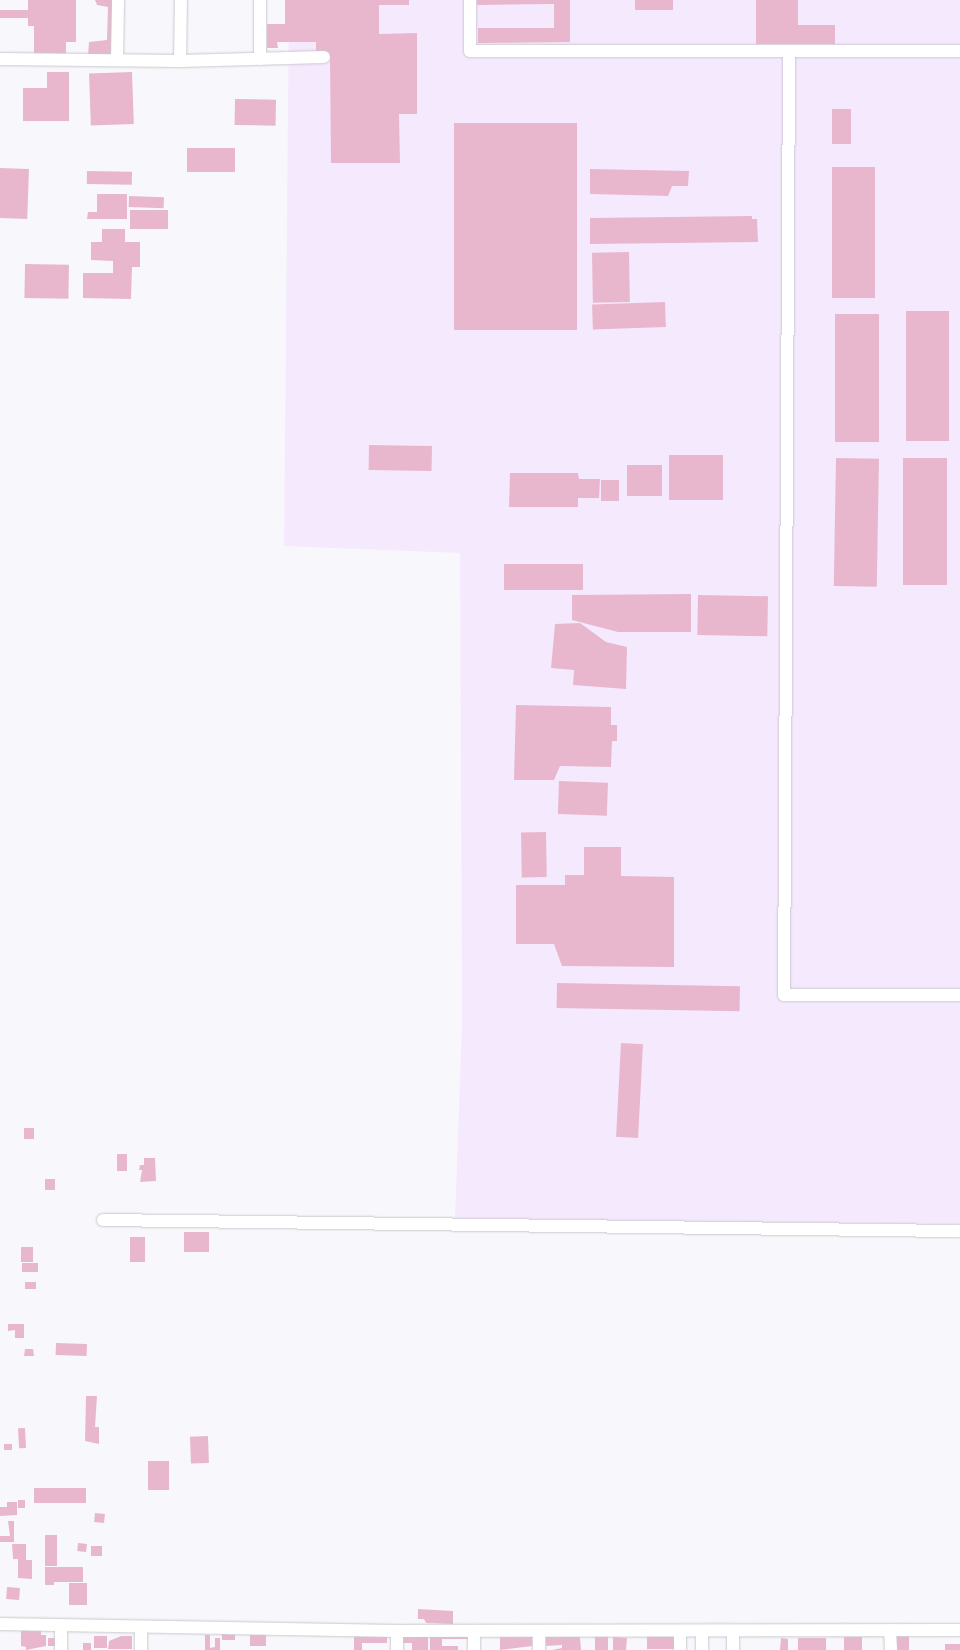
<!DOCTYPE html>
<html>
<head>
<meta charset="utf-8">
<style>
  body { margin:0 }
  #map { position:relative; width:960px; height:1650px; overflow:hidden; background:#f8f8fc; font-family:"Fira Sans",sans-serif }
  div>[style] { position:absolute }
  .industrial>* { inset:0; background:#f5e9fe }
  .building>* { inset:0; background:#e8b7ce; transform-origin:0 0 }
  .roads { filter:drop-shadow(0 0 1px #c9c9cd) drop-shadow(0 0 1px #c9c9cd) }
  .minor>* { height:12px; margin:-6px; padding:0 6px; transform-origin:6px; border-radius:6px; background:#fff }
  span { translate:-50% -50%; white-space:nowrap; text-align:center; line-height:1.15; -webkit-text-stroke:4px #fff; paint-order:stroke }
</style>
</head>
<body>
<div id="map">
  <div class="industrial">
    <div style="clip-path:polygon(289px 0,960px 0,960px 1224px,455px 1219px,462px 1023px,460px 553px,284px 546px)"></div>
  </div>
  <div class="building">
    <div style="clip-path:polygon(28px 0,76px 0,76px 42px,66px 42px,66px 57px,34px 57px,34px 26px,28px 26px,28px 18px,0 18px,0 10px,28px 10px)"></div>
    <div style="clip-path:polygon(95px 0,112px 0,112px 57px,88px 56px,89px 42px,107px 40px,108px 7px,97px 5px)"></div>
    <div style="clip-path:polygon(285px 0,409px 0,409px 5px,379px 5px,379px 34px,417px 33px,417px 114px,399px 114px,400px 163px,331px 163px,330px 57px,316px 57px,316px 42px,277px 42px,278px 48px,267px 48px,267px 24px,285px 24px)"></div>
    <div style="clip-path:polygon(477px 0,570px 0,570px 42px,478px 43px,478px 28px,554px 28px,554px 4px,477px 5px)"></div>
    <div style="left:635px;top:0;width:38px;height:10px"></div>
    <div style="clip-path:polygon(756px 0,798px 0,798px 25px,835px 25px,835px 44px,756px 44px)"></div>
    <div style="clip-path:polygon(47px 72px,69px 72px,69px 121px,23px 121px,23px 88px,47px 88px)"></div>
    <div style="left:132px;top:72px;width:52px;height:43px;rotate:88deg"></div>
    <div style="left:235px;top:99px;width:41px;height:26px;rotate:1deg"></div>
    <div style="left:832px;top:109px;width:19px;height:35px"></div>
    <div style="left:577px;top:123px;width:207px;height:123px;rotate:90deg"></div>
    <div style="left:235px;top:148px;width:24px;height:48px;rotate:90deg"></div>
    <div style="left:832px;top:167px;width:43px;height:131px"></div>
    <div style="left:0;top:168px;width:29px;height:50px;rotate:2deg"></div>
    <div style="clip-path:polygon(590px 169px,689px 171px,688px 186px,672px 186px,668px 196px,590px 194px)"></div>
    <div style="left:87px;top:171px;width:45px;height:13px;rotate:1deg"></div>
    <div style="clip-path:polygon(97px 194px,127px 194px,127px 219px,87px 219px,88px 212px,97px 212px)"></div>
    <div style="left:129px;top:196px;width:35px;height:11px;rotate:2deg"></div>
    <div style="left:130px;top:210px;width:38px;height:19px"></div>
    <div style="clip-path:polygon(752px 216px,752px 219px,757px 219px,758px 242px,590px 244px,590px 218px)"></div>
    <div style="clip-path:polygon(102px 229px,125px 229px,125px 242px,140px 242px,140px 267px,132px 267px,131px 299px,83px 298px,83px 273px,113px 273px,113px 261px,91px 260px,91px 242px,102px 242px)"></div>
    <div style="left:629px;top:252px;width:50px;height:37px;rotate:89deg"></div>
    <div style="left:25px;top:264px;width:44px;height:34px;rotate:1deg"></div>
    <div style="left:665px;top:302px;width:25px;height:73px;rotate:88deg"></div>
    <div style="left:949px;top:311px;width:130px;height:43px;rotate:90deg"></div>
    <div style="left:835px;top:314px;width:44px;height:128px"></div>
    <div style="left:369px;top:445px;width:63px;height:25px;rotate:1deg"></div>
    <div style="left:669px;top:455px;width:54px;height:45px"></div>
    <div style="left:836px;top:458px;width:43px;height:128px;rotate:1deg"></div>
    <div style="left:903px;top:458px;width:44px;height:127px"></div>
    <div style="left:627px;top:465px;width:35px;height:31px"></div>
    <div style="clip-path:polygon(510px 473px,578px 473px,579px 479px,600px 479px,599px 498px,578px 498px,578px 507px,509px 507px)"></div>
    <div style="left:619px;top:480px;width:21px;height:18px;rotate:90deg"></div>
    <div style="left:583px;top:564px;width:26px;height:79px;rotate:90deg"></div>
    <div style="clip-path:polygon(691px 594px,691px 632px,618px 632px,572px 620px,572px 595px)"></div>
    <div style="left:698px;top:595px;width:70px;height:40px;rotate:1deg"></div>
    <div style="clip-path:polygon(580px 623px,606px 642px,627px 647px,626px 689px,573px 685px,574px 670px,551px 668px,555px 624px)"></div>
    <div style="clip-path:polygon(516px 705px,611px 707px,611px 725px,617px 725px,617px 741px,612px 741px,611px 767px,560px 766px,554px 780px,514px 780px)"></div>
    <div style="left:559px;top:781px;width:49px;height:33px;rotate:2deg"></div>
    <div style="left:546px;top:832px;width:45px;height:25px;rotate:89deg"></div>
    <div style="clip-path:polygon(584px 847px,621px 847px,621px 876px,674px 877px,674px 967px,562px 966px,554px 944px,516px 944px,516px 885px,565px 885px,565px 875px,584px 875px)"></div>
    <div style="left:557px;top:983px;width:183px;height:25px;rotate:1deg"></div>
    <div style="left:621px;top:1043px;width:22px;height:94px;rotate:3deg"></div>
    <div style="left:24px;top:1128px;width:10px;height:11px"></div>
    <div style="left:117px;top:1154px;width:10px;height:17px"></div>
    <div style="clip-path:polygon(144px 1158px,155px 1158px,156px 1181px,140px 1182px,142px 1170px,139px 1170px,140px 1165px,144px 1165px)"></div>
    <div style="left:45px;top:1179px;width:10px;height:11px"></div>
    <div style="left:184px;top:1232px;width:25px;height:20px"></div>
    <div style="left:130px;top:1237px;width:15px;height:25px"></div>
    <div style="left:21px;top:1247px;width:12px;height:15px"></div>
    <div style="left:22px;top:1263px;width:16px;height:9px"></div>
    <div style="left:25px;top:1282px;width:11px;height:7px"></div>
    <div style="clip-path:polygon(8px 1324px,24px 1324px,24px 1338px,15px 1338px,15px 1330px,8px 1331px)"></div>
    <div style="left:56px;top:1343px;width:31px;height:12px;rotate:2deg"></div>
    <div style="clip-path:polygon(25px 1349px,33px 1349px,34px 1356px,24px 1356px)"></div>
    <div style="clip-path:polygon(86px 1396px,97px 1396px,95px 1427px,99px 1427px,99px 1444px,85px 1441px)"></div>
    <div style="left:25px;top:1428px;width:20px;height:7px;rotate:87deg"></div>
    <div style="left:208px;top:1436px;width:27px;height:18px;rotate:88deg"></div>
    <div style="left:4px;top:1444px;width:8px;height:6px"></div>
    <div style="left:148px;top:1461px;width:21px;height:29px"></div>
    <div style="left:86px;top:1488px;width:15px;height:52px;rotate:90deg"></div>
    <div style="left:18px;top:1500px;width:7px;height:8px"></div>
    <div style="clip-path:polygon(7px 1502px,17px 1502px,17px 1515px,0 1516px,0 1507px,7px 1507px)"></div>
    <div style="left:95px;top:1513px;width:10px;height:9px;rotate:6deg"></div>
    <div style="clip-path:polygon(8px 1521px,14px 1521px,14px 1542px,0 1542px,0 1536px,10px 1536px)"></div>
    <div style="left:45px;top:1535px;width:12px;height:31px"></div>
    <div style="left:78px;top:1543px;width:9px;height:8px;rotate:6deg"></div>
    <div style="clip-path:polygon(12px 1544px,26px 1544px,26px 1560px,32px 1560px,32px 1579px,18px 1578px,18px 1559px,13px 1559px)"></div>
    <div style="left:91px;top:1546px;width:11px;height:10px"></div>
    <div style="clip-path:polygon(45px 1567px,83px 1567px,83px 1582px,54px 1582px,54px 1585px,45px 1585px)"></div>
    <div style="left:69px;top:1583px;width:18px;height:22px"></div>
    <div style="left:7px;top:1587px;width:13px;height:12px;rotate:4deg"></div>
    <div style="clip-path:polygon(418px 1609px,453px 1611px,453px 1624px,426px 1623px,424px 1619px,418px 1619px)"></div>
    <div style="clip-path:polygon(21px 1629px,41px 1629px,41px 1635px,46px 1635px,46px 1646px,26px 1650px,26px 1647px,21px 1646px)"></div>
    <div style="clip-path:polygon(430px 1633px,467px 1633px,468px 1639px,442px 1639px,442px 1646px,458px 1646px,458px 1650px,430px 1650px)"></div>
    <div style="left:894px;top:1633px;width:15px;height:17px"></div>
    <div style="clip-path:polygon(222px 1634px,235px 1635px,235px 1640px,222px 1640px)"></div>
    <div style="clip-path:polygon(500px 1634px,532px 1636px,532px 1646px,500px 1650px)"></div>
    <div style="left:595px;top:1634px;width:13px;height:16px"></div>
    <div style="left:647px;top:1634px;width:31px;height:15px"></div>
    <div style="clip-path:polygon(205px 1635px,210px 1635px,210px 1648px,215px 1647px,215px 1638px,220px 1638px,220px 1650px,205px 1650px)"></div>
    <div style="left:250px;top:1635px;width:16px;height:11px"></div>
    <div style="clip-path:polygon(403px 1635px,428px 1635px,428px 1650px,412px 1650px,412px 1643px,403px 1643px)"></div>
    <div style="left:94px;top:1636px;width:13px;height:12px"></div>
    <div style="clip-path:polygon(121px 1636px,132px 1636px,132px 1649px,108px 1649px,109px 1641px)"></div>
    <div style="clip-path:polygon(354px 1636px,387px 1636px,387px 1643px,362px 1643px,362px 1650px,354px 1650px)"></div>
    <div style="clip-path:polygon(546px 1637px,580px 1637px,581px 1650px,552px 1650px,562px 1648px,562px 1645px,546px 1646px)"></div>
    <div style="clip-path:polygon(613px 1637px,627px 1638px,626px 1650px,613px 1650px)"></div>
    <div style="left:844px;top:1637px;width:18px;height:13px"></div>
    <div style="left:56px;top:1638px;width:8px;height:8px;rotate:90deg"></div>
    <div style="clip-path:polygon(781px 1638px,788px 1639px,788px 1650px,780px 1650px)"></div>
    <div style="left:826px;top:1638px;width:12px;height:28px;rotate:90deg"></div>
    <div style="left:83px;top:1643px;width:8px;height:7px"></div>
    <div style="left:945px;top:1644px;width:15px;height:6px"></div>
  </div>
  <div class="roads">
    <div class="minor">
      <div style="left:470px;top:0;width:51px;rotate:90deg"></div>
      <div style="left:470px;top:51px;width:490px"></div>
      <div style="left:789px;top:52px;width:943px;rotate:90.3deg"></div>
      <div style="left:784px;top:995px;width:176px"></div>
      <div style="left:0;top:59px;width:180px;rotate:0.6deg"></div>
      <div style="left:180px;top:61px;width:144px;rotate:-1.6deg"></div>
      <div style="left:260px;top:59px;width:59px;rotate:-90deg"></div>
      <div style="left:117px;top:60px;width:60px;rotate:-89deg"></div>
      <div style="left:180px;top:61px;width:61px;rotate:-89.1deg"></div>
      <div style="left:103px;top:1220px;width:857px;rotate:0.74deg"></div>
      <div style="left:0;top:1624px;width:397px;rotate:1deg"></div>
      <div style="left:397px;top:1631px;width:563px;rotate:-0.1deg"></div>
      <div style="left:61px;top:1627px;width:23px;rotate:90deg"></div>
      <div style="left:141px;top:1628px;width:22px;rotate:90deg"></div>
      <div style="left:890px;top:1630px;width:20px;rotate:87deg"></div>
      <div style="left:397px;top:1631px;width:19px;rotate:90deg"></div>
      <div style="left:474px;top:1631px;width:19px;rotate:90deg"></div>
      <div style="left:539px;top:1631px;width:19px;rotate:90deg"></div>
      <div style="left:680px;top:1631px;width:19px;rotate:90deg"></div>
      <div style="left:702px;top:1631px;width:19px;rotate:90deg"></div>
      <div style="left:733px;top:1631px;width:19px;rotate:90deg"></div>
    </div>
  </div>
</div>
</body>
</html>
